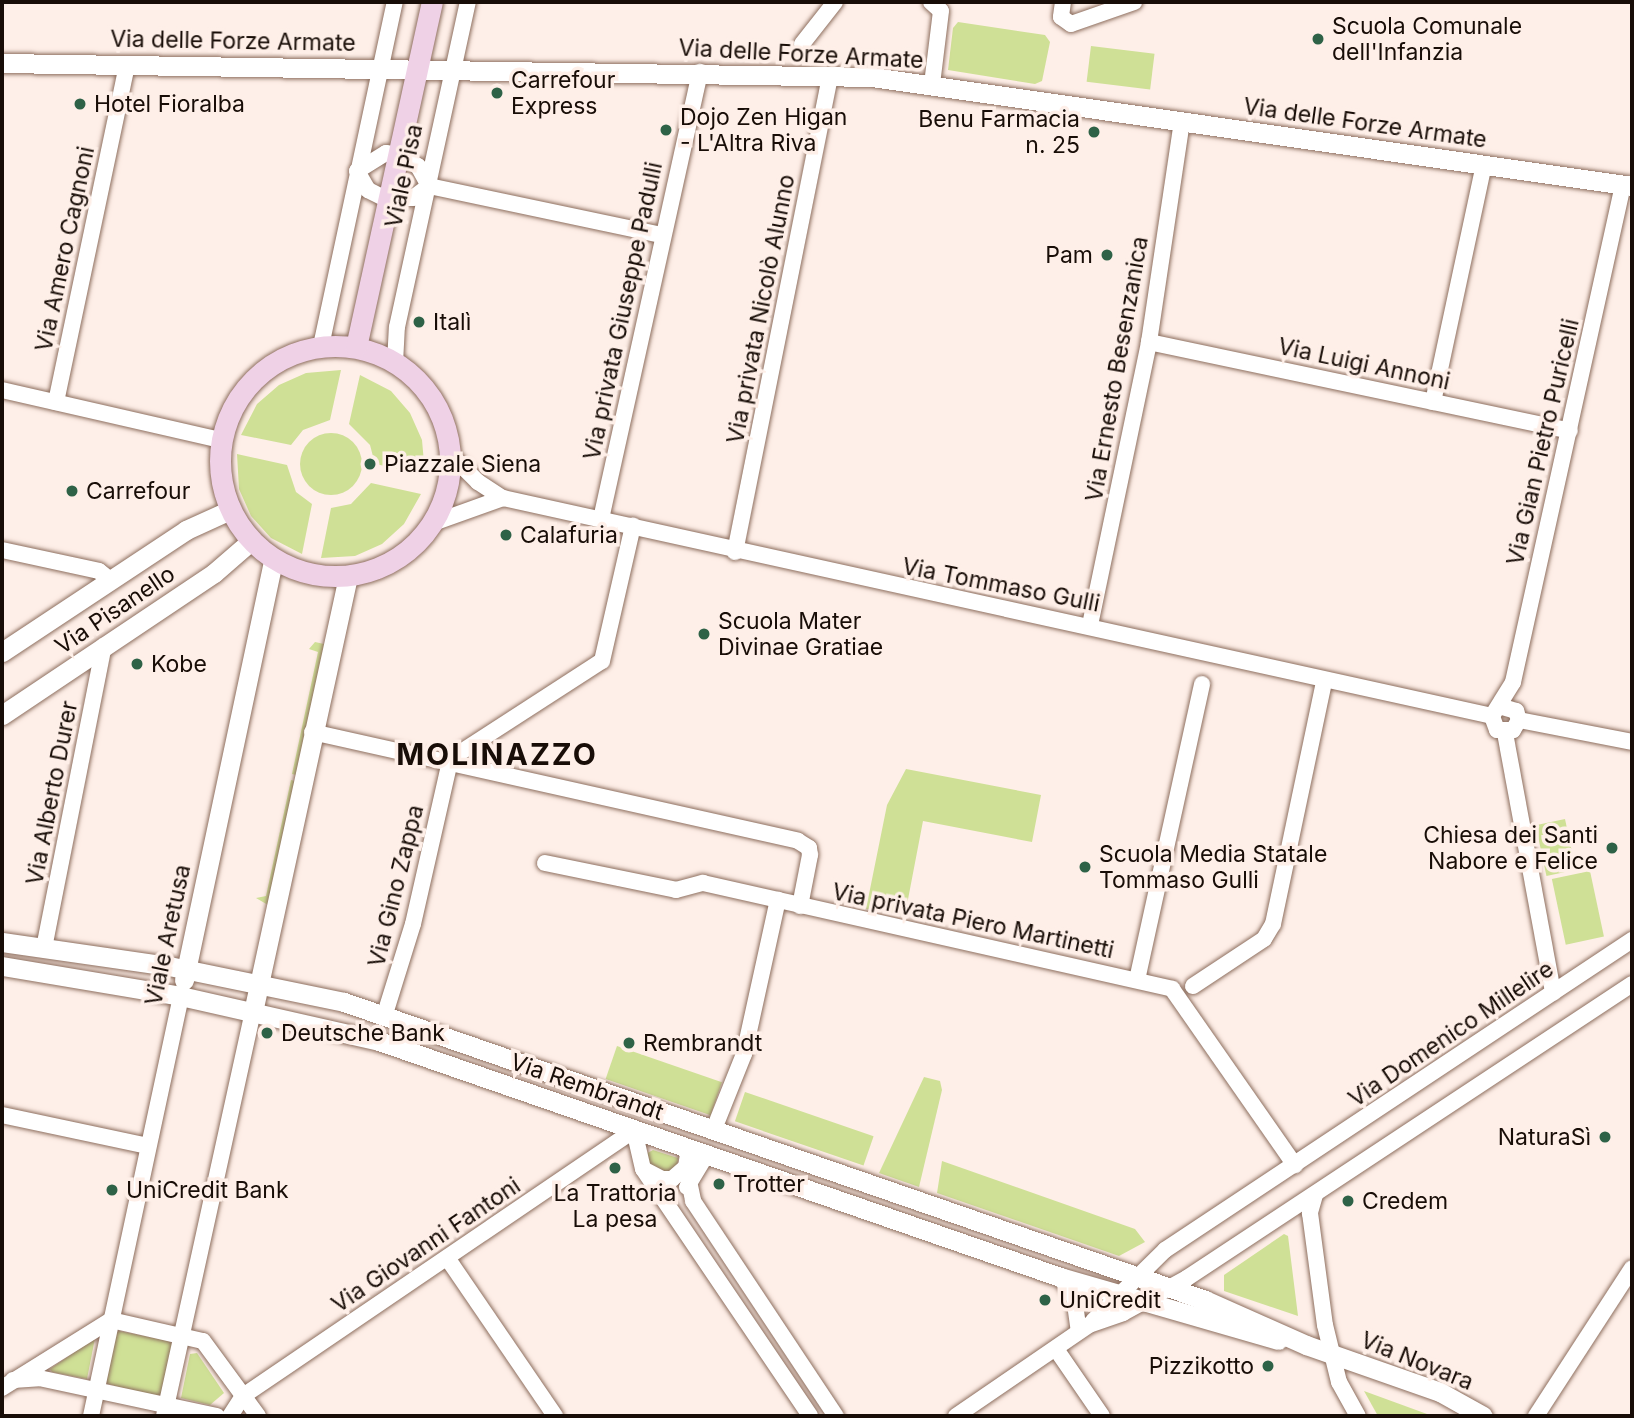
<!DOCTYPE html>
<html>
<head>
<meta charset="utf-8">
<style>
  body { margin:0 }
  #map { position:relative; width:1634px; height:1418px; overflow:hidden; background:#feefe8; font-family:Inter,sans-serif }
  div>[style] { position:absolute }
  .green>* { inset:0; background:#cfe096; transform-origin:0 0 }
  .round { border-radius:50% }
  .roads { filter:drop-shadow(0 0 2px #8d6e5e) drop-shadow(0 0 2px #8d6e5e) }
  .minor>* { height:16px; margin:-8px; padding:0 8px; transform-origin:8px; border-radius:8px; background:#fff }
  .tertiary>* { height:19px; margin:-9.5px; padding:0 9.5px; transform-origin:9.5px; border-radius:9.5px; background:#fff }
  .secondary>* { height:21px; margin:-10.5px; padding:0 10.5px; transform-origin:10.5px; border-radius:10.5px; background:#efd1e6 }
  .secondary>.ring { margin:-10.5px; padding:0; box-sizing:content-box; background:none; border:21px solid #efd1e6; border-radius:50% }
  .dots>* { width:19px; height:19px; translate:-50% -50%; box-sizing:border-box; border:4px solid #feefe8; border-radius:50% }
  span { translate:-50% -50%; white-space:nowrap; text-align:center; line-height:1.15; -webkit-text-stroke:7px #feefe8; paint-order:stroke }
  .poi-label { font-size:23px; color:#180d07 }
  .left { translate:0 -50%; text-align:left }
  .right { translate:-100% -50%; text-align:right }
  .street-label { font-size:23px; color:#180d07 }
  .district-label { font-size:30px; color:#180d07; font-weight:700; letter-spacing:2px }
  .frame { position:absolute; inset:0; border:4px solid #180d07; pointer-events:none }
</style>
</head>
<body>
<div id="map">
  <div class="green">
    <div style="clip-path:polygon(958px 22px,1045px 35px,1050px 42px,1042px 81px,1035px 84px,948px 70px,953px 28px)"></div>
    <div style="left:1091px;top:46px;width:64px;height:36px;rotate:7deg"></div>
    <div style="clip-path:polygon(341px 370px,330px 420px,303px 430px,291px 445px,241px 435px,257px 404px,279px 385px,306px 373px)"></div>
    <div style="clip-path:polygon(360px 375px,391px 391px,410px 413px,422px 440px,425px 474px,375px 464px,370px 445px,349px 424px)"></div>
    <div class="round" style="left:300px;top:433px;width:62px;height:62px"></div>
    <div style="clip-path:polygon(237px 454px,287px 465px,296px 492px,312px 504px,302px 554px,271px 538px,251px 516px,239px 489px)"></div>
    <div style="clip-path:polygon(371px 483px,421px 494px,404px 524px,382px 544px,355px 556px,321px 558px,331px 508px,351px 504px)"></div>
    <div style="clip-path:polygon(315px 642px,324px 644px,296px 775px,292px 774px,318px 652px,309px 649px)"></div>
    <div style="clip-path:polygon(906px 769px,1041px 795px,1032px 842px,923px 821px,905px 915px,866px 909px,887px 805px)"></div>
    <div style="clip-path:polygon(291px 780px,295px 781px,268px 905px,256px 898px,266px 896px)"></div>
    <div style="left:1565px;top:819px;width:52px;height:30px;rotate:78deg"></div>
    <div style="left:1590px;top:871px;width:67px;height:39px;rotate:78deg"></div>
    <div style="left:617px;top:1046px;width:111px;height:35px;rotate:19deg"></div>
    <div style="clip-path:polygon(924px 1077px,940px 1081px,942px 1090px,919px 1187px,879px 1173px)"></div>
    <div style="left:745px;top:1092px;width:136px;height:31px;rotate:19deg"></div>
    <div style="clip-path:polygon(653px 1150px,678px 1158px,677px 1168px,668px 1173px,650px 1165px,644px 1155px)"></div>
    <div style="clip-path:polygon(942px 1161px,1135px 1229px,1145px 1242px,1119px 1256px,937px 1193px)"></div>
    <div style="clip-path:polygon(1284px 1234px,1288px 1236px,1298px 1316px,1224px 1291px,1224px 1275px)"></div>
    <div style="clip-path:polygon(119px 1331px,169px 1341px,174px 1346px,164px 1394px,155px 1398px,102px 1382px,113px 1333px)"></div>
    <div style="clip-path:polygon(95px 1338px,87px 1379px,52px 1372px,50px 1369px)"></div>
    <div style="clip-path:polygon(197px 1353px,224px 1393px,210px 1405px,181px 1398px,190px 1354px)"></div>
    <div style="clip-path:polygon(1364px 1391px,1427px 1414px,1430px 1416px,1378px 1416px)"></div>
  </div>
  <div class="roads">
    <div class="minor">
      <div style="left:931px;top:2px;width:13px;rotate:42deg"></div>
      <div style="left:941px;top:11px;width:74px;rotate:97deg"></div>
      <div style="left:1063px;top:2px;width:15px;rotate:98deg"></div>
      <div style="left:1061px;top:17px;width:12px;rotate:35deg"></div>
      <div style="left:1071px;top:24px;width:67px;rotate:-19.2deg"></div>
      <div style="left:802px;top:44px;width:53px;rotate:-51.8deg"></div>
      <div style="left:357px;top:171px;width:34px;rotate:-32deg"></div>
      <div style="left:386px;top:153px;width:12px;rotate:9deg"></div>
      <div style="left:398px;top:155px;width:23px;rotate:29deg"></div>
      <div style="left:418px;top:166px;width:23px;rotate:61deg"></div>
      <div style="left:357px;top:171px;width:22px;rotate:60deg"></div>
      <div style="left:368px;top:190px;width:22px;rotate:27deg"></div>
      <div style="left:388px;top:200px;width:25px;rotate:-5deg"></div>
      <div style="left:413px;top:198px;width:20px;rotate:-37deg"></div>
      <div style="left:429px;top:186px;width:238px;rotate:11.9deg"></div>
      <div style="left:1149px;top:342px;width:430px;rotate:11.9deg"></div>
      <div style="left:321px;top:346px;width:352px;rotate:-77.9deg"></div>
      <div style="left:395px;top:363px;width:36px;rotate:-87deg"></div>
      <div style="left:397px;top:327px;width:333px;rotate:-77.7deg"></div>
      <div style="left:2px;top:390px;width:225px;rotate:12.9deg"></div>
      <div style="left:56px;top:402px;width:345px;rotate:-78.1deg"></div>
      <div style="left:1433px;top:402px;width:242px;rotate:-77.9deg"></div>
      <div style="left:450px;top:454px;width:40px;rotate:45deg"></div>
      <div style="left:478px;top:482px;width:30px;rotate:33deg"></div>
      <div style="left:503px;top:498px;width:1013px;rotate:12.43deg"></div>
      <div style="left:601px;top:519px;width:458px;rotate:-77.5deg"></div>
      <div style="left:433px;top:523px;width:74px;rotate:-19.7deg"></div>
      <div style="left:2px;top:550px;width:99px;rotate:12.2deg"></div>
      <div style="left:99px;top:571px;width:14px;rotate:39deg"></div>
      <div style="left:735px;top:552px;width:486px;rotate:-78.7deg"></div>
      <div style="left:1090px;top:625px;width:289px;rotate:-78.2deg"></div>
      <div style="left:1149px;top:342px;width:223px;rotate:-81.5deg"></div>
      <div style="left:1499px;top:706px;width:18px;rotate:16deg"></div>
      <div style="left:1516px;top:711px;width:9px;rotate:72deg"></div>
      <div style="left:1519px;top:720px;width:12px;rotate:121deg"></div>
      <div style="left:1513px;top:730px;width:16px;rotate:180deg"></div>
      <div style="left:1497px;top:730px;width:15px;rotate:-110deg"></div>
      <div style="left:1492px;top:716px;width:40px;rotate:-58deg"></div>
      <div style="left:1513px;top:682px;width:509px;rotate:-77.52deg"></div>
      <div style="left:1519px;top:720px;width:115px;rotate:11deg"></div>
      <div style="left:312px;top:732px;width:498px;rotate:12.6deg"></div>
      <div style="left:798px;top:841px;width:13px;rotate:32deg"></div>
      <div style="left:809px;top:848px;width:7px;rotate:82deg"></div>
      <div style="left:810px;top:855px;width:52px;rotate:101.1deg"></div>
      <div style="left:1505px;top:733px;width:264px;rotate:79.5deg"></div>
      <div style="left:545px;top:863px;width:134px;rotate:11.6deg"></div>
      <div style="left:676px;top:890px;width:28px;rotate:-15deg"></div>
      <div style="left:703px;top:883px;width:481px;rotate:12.7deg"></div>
      <div style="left:1172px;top:989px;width:215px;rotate:55.1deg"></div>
      <div style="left:44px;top:948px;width:308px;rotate:-78.8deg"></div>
      <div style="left:1137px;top:980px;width:303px;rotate:-77.6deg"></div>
      <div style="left:1193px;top:986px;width:85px;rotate:-33.5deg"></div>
      <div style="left:1264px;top:939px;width:17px;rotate:-59deg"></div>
      <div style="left:1273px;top:924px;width:248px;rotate:-78.1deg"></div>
      <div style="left:384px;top:1017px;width:97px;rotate:-72.7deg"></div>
      <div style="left:413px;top:924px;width:163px;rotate:-77.2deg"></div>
      <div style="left:449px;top:765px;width:14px;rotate:-51deg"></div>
      <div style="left:458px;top:754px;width:171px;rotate:-32.9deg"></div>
      <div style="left:602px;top:661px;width:139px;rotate:-77.1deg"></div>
      <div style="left:2px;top:1115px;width:149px;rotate:12deg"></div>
      <div style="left:714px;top:1129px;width:81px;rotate:-68.2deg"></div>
      <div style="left:744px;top:1054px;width:158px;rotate:-77.6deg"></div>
      <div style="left:689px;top:1148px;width:19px;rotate:99deg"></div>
      <div style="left:686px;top:1167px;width:35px;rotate:78deg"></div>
      <div style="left:693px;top:1201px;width:258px;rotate:56.4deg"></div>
      <div style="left:645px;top:1170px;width:19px;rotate:28deg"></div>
      <div style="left:662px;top:1179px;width:10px"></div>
      <div style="left:672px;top:1179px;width:18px;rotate:-41deg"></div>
      <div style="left:687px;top:1187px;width:39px;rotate:-59deg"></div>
      <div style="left:1315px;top:1195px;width:19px;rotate:106deg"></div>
      <div style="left:1310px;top:1213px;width:113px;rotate:82.4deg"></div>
      <div style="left:1325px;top:1325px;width:59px;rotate:76.2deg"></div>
      <div style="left:1339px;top:1382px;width:39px;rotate:61deg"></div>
      <div style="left:448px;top:1259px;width:190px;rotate:55.7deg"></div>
      <div style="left:1060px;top:1277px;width:24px;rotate:55deg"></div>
      <div style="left:1074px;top:1297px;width:34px;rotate:82deg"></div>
      <div style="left:111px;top:1320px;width:94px;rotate:12.9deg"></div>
      <div style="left:203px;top:1341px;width:93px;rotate:53.7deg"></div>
      <div style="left:1093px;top:1321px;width:101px;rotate:-44.6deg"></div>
      <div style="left:1165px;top:1250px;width:561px;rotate:-33.58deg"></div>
      <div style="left:1056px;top:1349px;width:81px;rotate:55.5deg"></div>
      <div style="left:13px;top:1380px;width:26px;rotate:-4deg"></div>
      <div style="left:39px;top:1378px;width:182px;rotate:12.1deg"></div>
      <div style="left:2px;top:1388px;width:128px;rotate:-32deg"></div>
      <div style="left:91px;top:1416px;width:430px;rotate:-77.9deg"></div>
      <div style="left:164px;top:1416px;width:414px;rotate:-77.6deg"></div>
      <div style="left:230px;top:1416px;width:24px;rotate:-57deg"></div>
      <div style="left:243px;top:1396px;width:473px;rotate:-34.2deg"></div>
      <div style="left:634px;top:1130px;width:40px;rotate:77deg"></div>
      <div style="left:643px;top:1169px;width:298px;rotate:55.9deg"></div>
      <div style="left:956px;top:1416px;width:161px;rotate:-34.4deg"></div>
      <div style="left:1089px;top:1325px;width:36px;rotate:-19deg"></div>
      <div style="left:1123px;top:1313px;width:73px;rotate:-28.7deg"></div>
      <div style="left:1187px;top:1278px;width:533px;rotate:-33.45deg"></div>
      <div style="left:1536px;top:1416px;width:176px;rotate:-57deg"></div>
    </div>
    <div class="tertiary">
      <div style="left:2px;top:63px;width:870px;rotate:0.92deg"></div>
      <div style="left:872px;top:77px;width:768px;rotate:8.16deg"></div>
      <div style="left:2px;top:652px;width:221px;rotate:-33.5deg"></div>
      <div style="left:186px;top:530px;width:48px;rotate:-24.4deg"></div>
      <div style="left:2px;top:715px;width:255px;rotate:-33.8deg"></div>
      <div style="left:214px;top:573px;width:49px;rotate:-40.9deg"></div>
      <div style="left:2px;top:942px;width:169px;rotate:8.2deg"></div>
      <div style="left:169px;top:966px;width:179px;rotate:11.6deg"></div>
      <div style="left:344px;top:1002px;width:911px;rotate:19.09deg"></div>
      <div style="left:1205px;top:1300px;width:111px;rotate:24deg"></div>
      <div style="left:1306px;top:1345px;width:142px;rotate:19.3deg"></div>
      <div style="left:1440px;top:1392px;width:49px;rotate:29.2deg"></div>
      <div style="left:2px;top:966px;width:181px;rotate:9.5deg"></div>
      <div style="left:181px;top:996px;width:203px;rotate:12.8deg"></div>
      <div style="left:379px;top:1041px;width:721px;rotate:19.11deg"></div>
      <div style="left:1060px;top:1277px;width:227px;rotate:16.1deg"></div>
      <div style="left:184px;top:980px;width:429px;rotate:-78deg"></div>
      <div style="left:253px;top:1012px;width:447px;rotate:-77.7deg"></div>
    </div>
    <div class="secondary">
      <div class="ring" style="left:220px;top:346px;width:209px;height:209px"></div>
      <div style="left:356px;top:347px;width:353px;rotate:-77.6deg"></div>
    </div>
  </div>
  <div class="dots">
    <div style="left:1318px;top:39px;background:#2e6247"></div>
    <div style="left:497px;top:93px;background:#2e6247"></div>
    <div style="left:80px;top:104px;background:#2e6247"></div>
    <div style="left:666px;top:130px;background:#2e6247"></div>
    <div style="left:1094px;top:132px;background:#2e6247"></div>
    <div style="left:1107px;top:255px;background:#2e6247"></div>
    <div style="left:419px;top:322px;background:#2e6247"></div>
    <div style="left:370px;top:464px;background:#2e6247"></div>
    <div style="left:72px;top:491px;background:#2e6247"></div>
    <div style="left:506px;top:535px;background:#2e6247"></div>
    <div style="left:704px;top:634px;background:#2e6247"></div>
    <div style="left:137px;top:664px;background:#2e6247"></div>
    <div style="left:1612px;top:848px;background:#2e6247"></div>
    <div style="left:1085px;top:867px;background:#2e6247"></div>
    <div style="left:267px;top:1033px;background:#2e6247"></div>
    <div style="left:629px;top:1043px;background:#2e6247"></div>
    <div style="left:1605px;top:1137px;background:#2e6247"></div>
    <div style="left:615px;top:1168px;background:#2e6247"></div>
    <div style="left:719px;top:1184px;background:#2e6247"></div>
    <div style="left:112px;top:1190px;background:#2e6247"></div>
    <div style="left:1348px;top:1201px;background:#2e6247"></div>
    <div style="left:1045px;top:1300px;background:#2e6247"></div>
    <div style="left:1268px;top:1366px;background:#2e6247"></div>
  </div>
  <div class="poi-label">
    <span class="left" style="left:1332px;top:39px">Scuola Comunale<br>dell'Infanzia</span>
    <span class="left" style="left:511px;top:93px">Carrefour<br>Express</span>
    <span class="left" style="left:94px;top:104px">Hotel Fioralba</span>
    <span class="left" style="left:680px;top:130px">Dojo Zen Higan<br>- L'Altra Riva</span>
    <span class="right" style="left:1080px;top:132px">Benu Farmacia<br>n. 25</span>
    <span class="right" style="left:1093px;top:255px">Pam</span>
    <span class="left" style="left:433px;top:322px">Italì</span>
    <span class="left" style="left:384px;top:464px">Piazzale Siena</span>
    <span class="left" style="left:86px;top:491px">Carrefour</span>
    <span class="left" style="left:520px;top:535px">Calafuria</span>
    <span class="left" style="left:718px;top:634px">Scuola Mater<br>Divinae Gratiae</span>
    <span class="left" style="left:151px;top:664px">Kobe</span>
    <span class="right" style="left:1598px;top:848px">Chiesa dei Santi<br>Nabore e Felice</span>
    <span class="left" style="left:1099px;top:867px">Scuola Media Statale<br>Tommaso Gulli</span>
    <span class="left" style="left:281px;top:1033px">Deutsche Bank</span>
    <span class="left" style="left:643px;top:1043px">Rembrandt</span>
    <span class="right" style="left:1591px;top:1137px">NaturaSì</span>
    <span class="left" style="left:733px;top:1184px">Trotter</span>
    <span class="left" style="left:126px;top:1190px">UniCredit Bank</span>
    <span style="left:615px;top:1206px">La Trattoria<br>La pesa</span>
    <span class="left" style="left:1362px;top:1201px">Credem</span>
    <span class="left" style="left:1059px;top:1300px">UniCredit</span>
    <span class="right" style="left:1254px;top:1366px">Pizzikotto</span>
  </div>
  <div class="street-label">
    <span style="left:233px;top:41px;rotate:1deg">Via delle Forze Armate</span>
    <span style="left:801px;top:54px;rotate:3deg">Via delle Forze Armate</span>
    <span style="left:1365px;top:123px;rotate:8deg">Via delle Forze Armate</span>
    <span style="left:404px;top:176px;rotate:-78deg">Viale Pisa</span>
    <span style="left:65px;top:249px;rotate:-78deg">Via Amero Cagnoni</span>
    <span style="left:761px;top:309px;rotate:-79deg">Via privata Nicolò Alunno</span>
    <span style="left:623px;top:311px;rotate:-78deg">Via privata Giuseppe Padulli</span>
    <span style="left:1364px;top:364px;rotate:12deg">Via Luigi Annoni</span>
    <span style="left:1117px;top:369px;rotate:-80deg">Via Ernesto Besenzanica</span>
    <span style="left:1543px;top:442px;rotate:-77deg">Via Gian Pietro Puricelli</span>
    <span style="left:1001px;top:585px;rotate:11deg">Via Tommaso Gulli</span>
    <span style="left:115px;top:610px;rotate:-34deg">Via Pisanello</span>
    <span style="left:52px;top:793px;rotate:-79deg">Via Alberto Durer</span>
    <span style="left:396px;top:886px;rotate:-76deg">Via Gino Zappa</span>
    <span style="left:973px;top:921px;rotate:12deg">Via privata Piero Martinetti</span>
    <span style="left:168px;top:935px;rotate:-78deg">Viale Aretusa</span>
    <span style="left:1451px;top:1034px;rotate:-34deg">Via Domenico Millelire</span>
    <span style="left:587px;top:1087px;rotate:19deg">Via Rembrandt</span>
    <span style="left:426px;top:1245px;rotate:-34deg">Via Giovanni Fantoni</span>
    <span style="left:1417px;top:1361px;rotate:22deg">Via Novara</span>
  </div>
  <div class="district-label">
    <span style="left:497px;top:754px">MOLINAZZO</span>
  </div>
  <div class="frame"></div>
</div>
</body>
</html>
